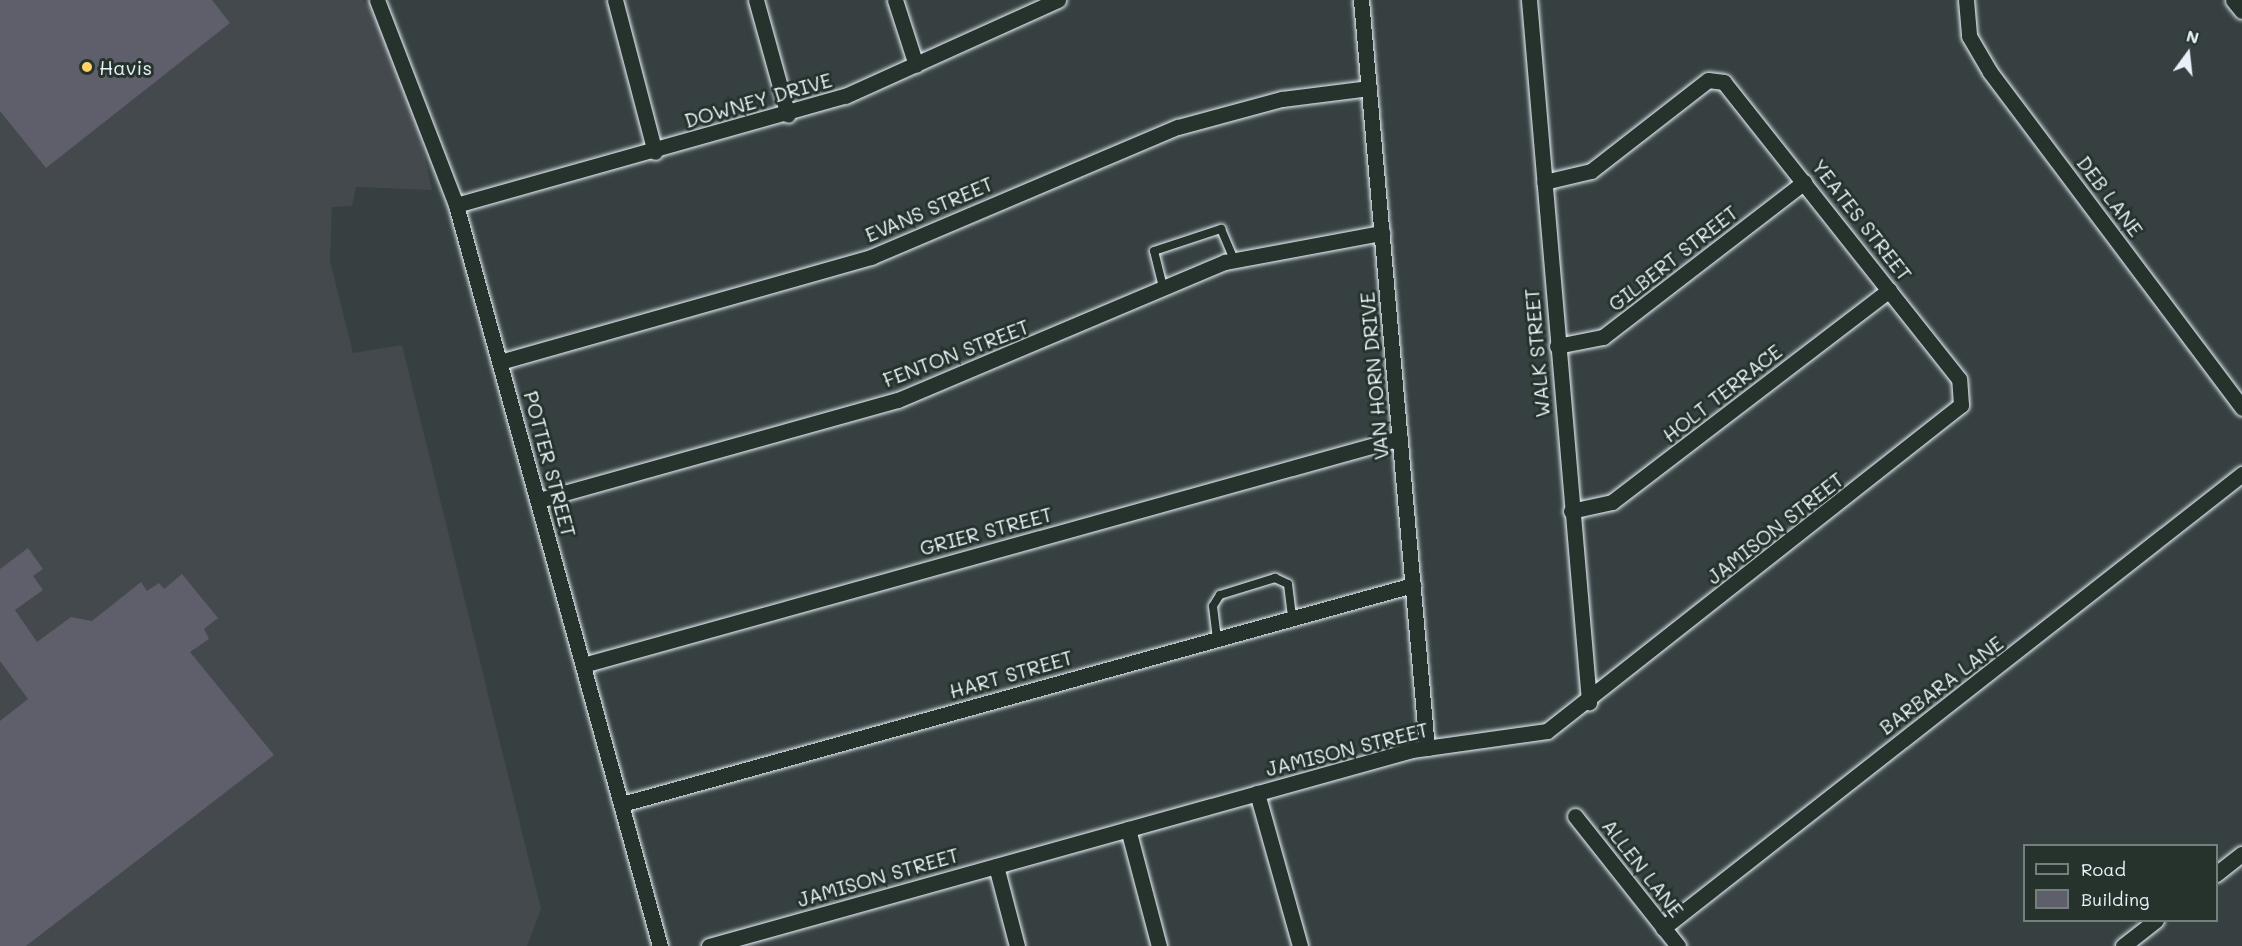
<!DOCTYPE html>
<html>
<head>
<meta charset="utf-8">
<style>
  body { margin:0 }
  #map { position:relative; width:2242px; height:946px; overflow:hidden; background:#374040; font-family:Mali,sans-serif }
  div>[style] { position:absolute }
  .built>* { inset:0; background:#43494d }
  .building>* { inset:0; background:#5e5f6b }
  .roads { filter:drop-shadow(0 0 2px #e8f1f8) drop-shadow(0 0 2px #e8f1f8) }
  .service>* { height:8px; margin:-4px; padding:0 4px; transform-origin:4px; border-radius:4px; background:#26332d }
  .minor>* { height:15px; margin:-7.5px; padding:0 7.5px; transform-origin:7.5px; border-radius:7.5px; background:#26332d }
  .dots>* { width:16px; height:16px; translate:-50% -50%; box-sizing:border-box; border:3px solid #26332d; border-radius:50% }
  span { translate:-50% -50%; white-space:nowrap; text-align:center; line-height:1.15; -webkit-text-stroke:6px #26332d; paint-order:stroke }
  .poi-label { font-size:20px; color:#e8f1f8 }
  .left { translate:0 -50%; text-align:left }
  .street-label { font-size:20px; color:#e8f1f8 }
  .legend { position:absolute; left:2023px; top:844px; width:195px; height:78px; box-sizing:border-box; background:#26332d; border:2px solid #747f7e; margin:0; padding:8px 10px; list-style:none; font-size:18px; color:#e8f1f8 }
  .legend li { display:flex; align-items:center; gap:12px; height:30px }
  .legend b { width:30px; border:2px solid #747f7e }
  .north { position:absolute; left:2158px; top:24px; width:60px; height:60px; -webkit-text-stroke:4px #26332d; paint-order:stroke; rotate:15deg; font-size:16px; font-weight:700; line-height:24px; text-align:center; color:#e8f1f8 }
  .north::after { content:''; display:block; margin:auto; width:21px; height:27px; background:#e8f1f8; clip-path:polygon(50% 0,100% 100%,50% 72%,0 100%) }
</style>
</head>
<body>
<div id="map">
  <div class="built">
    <div style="clip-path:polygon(0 0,363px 0,384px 29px,416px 118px,432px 190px,356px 187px,352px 206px,332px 207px,330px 261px,353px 353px,402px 345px,541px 909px,527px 946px,0 946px)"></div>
  </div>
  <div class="building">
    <div style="clip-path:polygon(0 0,212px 0,230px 23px,46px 168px,0 111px)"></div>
    <div style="clip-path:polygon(28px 548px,43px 569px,33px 576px,43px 590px,15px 610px,37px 642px,71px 617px,92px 621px,141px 582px,147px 591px,159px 583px,164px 589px,182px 574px,218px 618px,204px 629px,209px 639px,190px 652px,274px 755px,26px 946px,0 946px,0 721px,28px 699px,0 661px,0 569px)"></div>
  </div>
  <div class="roads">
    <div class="service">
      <div style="left:1163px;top:287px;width:37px;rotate:-104deg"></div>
      <div style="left:1154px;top:251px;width:71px;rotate:-18.2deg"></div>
      <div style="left:1221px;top:229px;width:34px;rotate:67deg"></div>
      <div style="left:1217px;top:639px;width:33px;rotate:-97deg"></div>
      <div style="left:1213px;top:606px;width:13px;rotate:-58deg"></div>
      <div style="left:1220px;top:595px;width:58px;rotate:-17.2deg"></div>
      <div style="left:1275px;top:578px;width:14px;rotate:25deg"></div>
      <div style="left:1288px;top:584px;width:34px;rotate:83deg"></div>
    </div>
    <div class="minor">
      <div style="left:377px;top:0;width:220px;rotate:68.9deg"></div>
      <div style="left:456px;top:205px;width:769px;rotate:74.61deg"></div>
      <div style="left:615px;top:0;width:157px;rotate:75.3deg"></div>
      <div style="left:756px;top:0;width:119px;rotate:74.5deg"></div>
      <div style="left:895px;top:0;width:68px;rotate:72.1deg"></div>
      <div style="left:1361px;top:0;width:751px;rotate:84.96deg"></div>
      <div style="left:1529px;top:0;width:705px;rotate:85.11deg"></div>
      <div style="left:1966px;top:0;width:36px;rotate:85deg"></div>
      <div style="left:1969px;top:36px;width:42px;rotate:59.7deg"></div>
      <div style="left:1990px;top:72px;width:420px;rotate:53.1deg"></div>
      <div style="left:2233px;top:0;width:14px;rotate:51deg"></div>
      <div style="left:456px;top:205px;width:404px;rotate:-15.7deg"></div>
      <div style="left:845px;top:96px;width:234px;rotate:-24.3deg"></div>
      <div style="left:1557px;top:346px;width:47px;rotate:-11.1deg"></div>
      <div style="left:1603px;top:337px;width:254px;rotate:-37.6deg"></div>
      <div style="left:500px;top:362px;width:386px;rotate:-15.8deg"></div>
      <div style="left:871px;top:257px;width:333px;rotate:-23deg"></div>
      <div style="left:1178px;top:127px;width:108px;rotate:-15.1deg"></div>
      <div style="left:1282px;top:99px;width:88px;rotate:-7.2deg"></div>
      <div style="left:539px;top:500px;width:373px;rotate:-15.6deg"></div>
      <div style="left:898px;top:400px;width:355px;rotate:-22.9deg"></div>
      <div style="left:1225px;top:262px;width:160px;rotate:-10.5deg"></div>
      <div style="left:1571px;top:511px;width:42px;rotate:-12.4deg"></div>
      <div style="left:1612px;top:502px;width:349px;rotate:-37.4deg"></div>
      <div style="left:583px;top:665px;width:848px;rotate:-15.53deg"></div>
      <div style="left:1257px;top:793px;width:159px;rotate:74.3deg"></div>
      <div style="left:622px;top:804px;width:821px;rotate:-15.48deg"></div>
      <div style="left:1575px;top:816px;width:166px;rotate:51.6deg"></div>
      <div style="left:1128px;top:829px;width:121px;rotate:75.2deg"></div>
      <div style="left:996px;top:866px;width:83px;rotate:75.3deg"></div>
      <div style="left:2216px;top:874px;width:33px;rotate:-38deg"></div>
      <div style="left:1663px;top:928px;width:736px;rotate:-38.1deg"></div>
      <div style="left:709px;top:946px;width:730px;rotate:-15.58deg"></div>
      <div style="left:1412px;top:750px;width:136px;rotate:-8deg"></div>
      <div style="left:1547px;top:731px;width:527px;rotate:-38.22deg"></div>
      <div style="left:1961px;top:405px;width:26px;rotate:-94deg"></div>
      <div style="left:1959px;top:379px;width:379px;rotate:-128.4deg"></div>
      <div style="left:1724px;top:82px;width:16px;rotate:-173deg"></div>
      <div style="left:1708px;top:80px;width:148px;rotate:142.1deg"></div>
      <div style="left:1591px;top:171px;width:48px;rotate:166.8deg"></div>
      <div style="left:2123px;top:946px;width:42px;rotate:-38.2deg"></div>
    </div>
  </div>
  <div class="dots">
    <div style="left:87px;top:67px;background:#ffd166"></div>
  </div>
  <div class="poi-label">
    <span class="left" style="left:99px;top:67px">Havis</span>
  </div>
  <div class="street-label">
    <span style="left:758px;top:100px;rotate:-16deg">DOWNEY DRIVE</span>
    <span style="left:2110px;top:196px;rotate:53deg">DEB LANE</span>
    <span style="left:929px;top:209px;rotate:-23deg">EVANS STREET</span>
    <span style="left:1862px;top:220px;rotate:52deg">YEATES STREET</span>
    <span style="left:1673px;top:258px;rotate:-38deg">GILBERT STREET</span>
    <span style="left:956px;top:353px;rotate:-21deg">FENTON STREET</span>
    <span style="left:1537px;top:353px;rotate:-95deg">WALK STREET</span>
    <span style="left:1374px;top:376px;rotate:-95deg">VAN HORN DRIVE</span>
    <span style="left:1722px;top:393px;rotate:-38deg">HOLT TERRACE</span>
    <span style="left:550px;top:464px;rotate:75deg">POTTER STREET</span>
    <span style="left:1775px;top:528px;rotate:-38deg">JAMISON STREET</span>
    <span style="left:986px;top:531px;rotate:-15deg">GRIER STREET</span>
    <span style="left:1011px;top:674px;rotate:-16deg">HART STREET</span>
    <span style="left:1941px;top:685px;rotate:-37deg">BARBARA LANE</span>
    <span style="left:1347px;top:749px;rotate:-14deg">JAMISON STREET</span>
    <span style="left:1643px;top:868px;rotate:52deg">ALLEN LANE</span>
    <span style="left:878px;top:877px;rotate:-16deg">JAMISON STREET</span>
  </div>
  <ul class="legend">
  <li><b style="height:8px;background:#26332d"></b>Road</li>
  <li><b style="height:16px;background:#5e5f6b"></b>Building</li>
  </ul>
  <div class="north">N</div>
</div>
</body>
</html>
